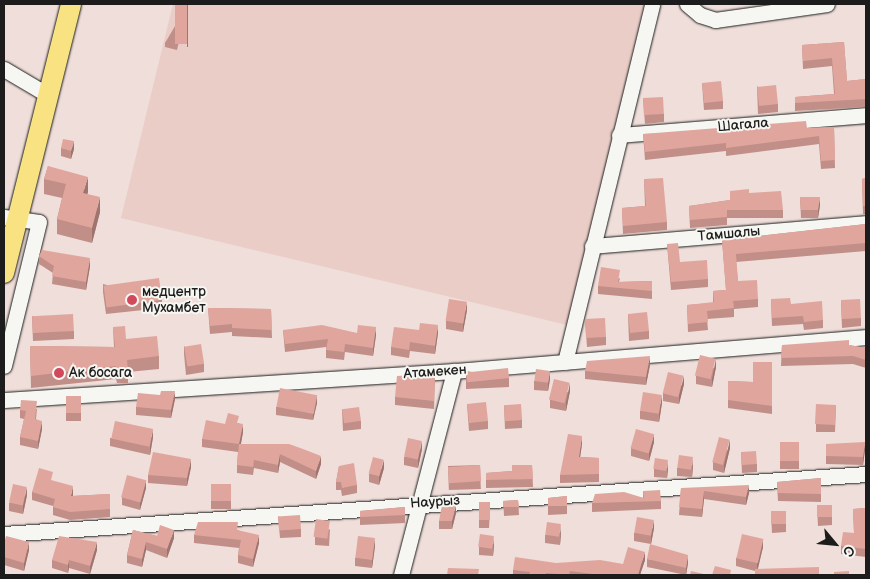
<!DOCTYPE html>
<html>
<head>
<meta charset="utf-8">
<style>
  body { margin:0 }
  #map { position:relative; width:870px; height:579px; overflow:hidden; background:#efded9; font-family:"Balsamiq Sans",sans-serif }
  div>[style] { position:absolute }
  .built>* { inset:0; background:#eacdc7 }
  .roads { filter:drop-shadow(0 0 1px #1c1c1c) drop-shadow(0 0 1px #1c1c1c) }
  .minor>* { height:15px; margin:-7.5px; padding:0 7.5px; transform-origin:7.5px; border-radius:7.5px; background:#f6f6f2 }
  .major>* { height:20px; margin:-10px; padding:0 10px; transform-origin:10px; border-radius:10px; background:#f8e281 }
  .wall>* { inset:0; background:#c18f88; transform-origin:0 0 }
  .shaded-wall>* { inset:0; background:#9d746f; transform-origin:0 0 }
  .building>* { inset:0; background:#e0a69e; transform-origin:0 0 }
  .dots>* { width:14px; height:14px; translate:-50% -50%; box-sizing:border-box; border:2px solid #f6f6f2; border-radius:50% }
  span { translate:-50% -50%; white-space:nowrap; text-align:center; line-height:1.15; -webkit-text-stroke:4px #f6f6f2; paint-order:stroke }
  .street-label { font-size:14px; color:#1c1c1c }
  .poi-label { font-size:14px; color:#1c1c1c }
  .left { translate:0 -50%; text-align:left }
  .frame { position:absolute; inset:0; border:5px solid #1c1c1c; pointer-events:none }
  .north { position:absolute; left:810px; top:519px; width:50px; height:50px; -webkit-text-stroke:4px #f6f6f2; paint-order:stroke; rotate:118deg; font-size:14px; font-weight:700; line-height:20px; text-align:center; color:#1c1c1c }
  .north::after { content:''; display:block; margin:auto; width:18px; height:22px; background:#1c1c1c; clip-path:polygon(50% 0,100% 100%,50% 72%,0 100%) }
</style>
</head>
<body>
<div id="map">
  <div class="built">
    <div style="clip-path:polygon(173px 4px,645px 4px,567px 325px,121px 218px)"></div>
  </div>
  <div class="roads">
    <div class="minor">
      <div style="left:687px;top:4px;width:17px;rotate:40deg"></div>
      <div style="left:700px;top:15px;width:16px;rotate:18deg"></div>
      <div style="left:715px;top:20px;width:113px;rotate:-8.1deg"></div>
      <div style="left:4px;top:69px;width:51px;rotate:30.6deg"></div>
      <div style="left:619px;top:135px;width:248px;rotate:-4.6deg"></div>
      <div style="left:4px;top:217px;width:35px;rotate:8deg"></div>
      <div style="left:39px;top:222px;width:148px;rotate:103.7deg"></div>
      <div style="left:592px;top:246px;width:275px;rotate:-4.8deg"></div>
      <div style="left:565px;top:362px;width:368px;rotate:-76.3deg"></div>
      <div style="left:4px;top:400px;width:451px;rotate:-3.7deg"></div>
      <div style="left:454px;top:371px;width:413px;rotate:-4.7deg"></div>
      <div style="left:4px;top:534px;width:864px;rotate:-3.98deg"></div>
      <div style="left:401px;top:575px;width:211px;rotate:-75.4deg"></div>
    </div>
    <div class="major">
      <div style="left:4px;top:273px;width:277px;rotate:-76deg"></div>
    </div>
  </div>
  <div class="wall">
    <div style="clip-path:polygon(188px 4px,177px 50px,165px 47px,165px 43px)"></div>
    <div style="clip-path:polygon(844px 42px,847px 81px,866px 79px,866px 107px,795px 111px,795px 97px,834px 94px,832px 66px,803px 69px,802px 45px)"></div>
    <div style="clip-path:polygon(702px 83px,723px 101px,723px 109px,704px 110px)"></div>
    <div style="clip-path:polygon(757px 86px,778px 104px,778px 112px,758px 114px)"></div>
    <div style="clip-path:polygon(643px 98px,664px 114px,664px 122px,645px 124px)"></div>
    <div style="clip-path:polygon(834px 127px,835px 168px,821px 169px,819px 144px,726px 156px,726px 151px,645px 160px,643px 134px)"></div>
    <div style="clip-path:polygon(61px 148px,74px 149px,71px 159px,61px 156px)"></div>
    <div style="clip-path:polygon(48px 166px,88px 192px,87px 193px,100px 212px,92px 243px,57px 234px,57px 219px,62px 198px,44px 194px,44px 179px)"></div>
    <div style="clip-path:polygon(866px 178px,866px 214px,863px 214px,862px 179px)"></div>
    <div style="clip-path:polygon(644px 179px,667px 222px,667px 230px,623px 234px,622px 208px,645px 206px)"></div>
    <div style="clip-path:polygon(730px 191px,749px 193px,783px 210px,783px 218px,727px 218px,727px 225px,690px 228px,689px 206px,730px 200px)"></div>
    <div style="clip-path:polygon(800px 197px,820px 205px,818px 218px,801px 218px)"></div>
    <div style="clip-path:polygon(866px 224px,866px 251px,736px 262px,738px 281px,758px 299px,758px 307px,734px 309px,734px 317px,707px 319px,708px 330px,688px 332px,687px 305px,713px 303px,713px 291px,726px 290px,722px 240px)"></div>
    <div style="clip-path:polygon(667px 244px,680px 262px,708px 279px,708px 287px,671px 290px)"></div>
    <div style="clip-path:polygon(39px 256px,90px 266px,86px 290px,52px 284px,53px 273px,39px 264px)"></div>
    <div style="clip-path:polygon(620px 278px,619px 282px,652px 281px,652px 299px,598px 294px,598px 286px)"></div>
    <div style="clip-path:polygon(103px 284px,162px 300px,162px 308px,106px 314px,103px 292px)"></div>
    <div style="clip-path:polygon(771px 299px,791px 304px,823px 320px,823px 328px,804px 330px,803px 324px,772px 326px)"></div>
    <div style="clip-path:polygon(841px 301px,861px 318px,861px 326px,842px 328px)"></div>
    <div style="clip-path:polygon(208px 308px,271px 309px,272px 338px,232px 336px,232px 332px,210px 334px)"></div>
    <div style="clip-path:polygon(467px 310px,463px 332px,446px 329px,446px 321px)"></div>
    <div style="clip-path:polygon(628px 314px,649px 331px,649px 339px,629px 341px)"></div>
    <div style="clip-path:polygon(32px 316px,74px 331px,74px 339px,33px 341px)"></div>
    <div style="clip-path:polygon(585px 320px,606px 337px,606px 345px,587px 347px)"></div>
    <div style="clip-path:polygon(113px 327px,126px 339px,159px 356px,159px 369px,128px 372px,128px 383px,117px 383px,116px 379px,31px 388px,30px 346px,114px 347px)"></div>
    <div style="clip-path:polygon(283px 330px,357px 333px,376px 335px,373px 356px,345px 352px,344px 360px,326px 358px,326px 347px,285px 352px)"></div>
    <div style="clip-path:polygon(438px 333px,435px 354px,410px 351px,409px 358px,391px 355px,391px 347px)"></div>
    <div style="clip-path:polygon(782px 345px,849px 345px,866px 348px,866px 368px,853px 364px,781px 366px)"></div>
    <div style="clip-path:polygon(184px 346px,204px 364px,204px 372px,186px 375px,184px 354px)"></div>
    <div style="clip-path:polygon(772px 362px,772px 414px,728px 408px,728px 381px,753px 382px)"></div>
    <div style="clip-path:polygon(650px 365px,646px 385px,585px 379px,585px 371px)"></div>
    <div style="clip-path:polygon(716px 367px,712px 387px,696px 384px,696px 376px)"></div>
    <div style="clip-path:polygon(466px 371px,509px 378px,509px 387px,466px 389px)"></div>
    <div style="clip-path:polygon(435px 374px,434px 409px,395px 405px,395px 397px)"></div>
    <div style="clip-path:polygon(550px 379px,548px 391px,534px 390px,534px 381px)"></div>
    <div style="clip-path:polygon(684px 384px,679px 404px,663px 401px,663px 393px)"></div>
    <div style="clip-path:polygon(570px 391px,566px 411px,550px 408px,550px 400px)"></div>
    <div style="left:81px;top:396px;width:25px;height:15px;rotate:90deg"></div>
    <div style="clip-path:polygon(175px 399px,171px 418px,136px 415px,136px 407px)"></div>
    <div style="clip-path:polygon(317px 403px,313px 420px,276px 415px,276px 407px)"></div>
    <div style="clip-path:polygon(662px 403px,659px 422px,640px 419px,640px 411px)"></div>
    <div style="clip-path:polygon(467px 404px,488px 421px,488px 429px,469px 431px)"></div>
    <div style="clip-path:polygon(504px 405px,522px 420px,522px 428px,505px 429px)"></div>
    <div style="clip-path:polygon(836px 405px,835px 432px,816px 432px,816px 424px)"></div>
    <div style="clip-path:polygon(37px 409px,36px 419px,42px 429px,38px 449px,20px 445px,20px 437px,24px 419px,20px 418px,20px 410px)"></div>
    <div style="clip-path:polygon(342px 409px,361px 421px,361px 429px,343px 431px)"></div>
    <div style="clip-path:polygon(239px 423px,243px 432px,241px 444px,321px 464px,316px 479px,280px 462px,278px 473px,254px 468px,253px 475px,237px 473px,237px 465px,238px 452px,202px 447px,202px 439px,225px 424px)"></div>
    <div style="clip-path:polygon(153px 437px,150px 455px,110px 446px,110px 438px)"></div>
    <div style="clip-path:polygon(654px 442px,649px 461px,631px 456px,631px 448px)"></div>
    <div style="left:780px;top:442px;width:19px;height:27px"></div>
    <div style="clip-path:polygon(582px 444px,580px 457px,599px 458px,599px 482px,560px 483px,560px 475px)"></div>
    <div style="clip-path:polygon(826px 444px,865px 450px,863px 465px,826px 464px)"></div>
    <div style="clip-path:polygon(730px 448px,724px 473px,713px 470px,713px 462px)"></div>
    <div style="clip-path:polygon(422px 449px,418px 468px,404px 465px,404px 457px)"></div>
    <div style="clip-path:polygon(741px 452px,757px 464px,757px 472px,742px 473px)"></div>
    <div style="left:480px;top:465px;width:24px;height:32px;rotate:88deg"></div>
    <div style="clip-path:polygon(532px 465px,533px 487px,486px 488px,486px 473px,512px 471px)"></div>
    <div style="clip-path:polygon(693px 465px,692px 477px,677px 476px,677px 468px)"></div>
    <div style="clip-path:polygon(339px 466px,357px 485px,357px 493px,342px 496px,341px 490px,336px 490px,336px 482px)"></div>
    <div style="clip-path:polygon(191px 467px,187px 486px,148px 483px,148px 475px)"></div>
    <div style="clip-path:polygon(384px 468px,379px 485px,369px 482px,369px 474px)"></div>
    <div style="clip-path:polygon(668px 468px,667px 478px,654px 477px,654px 469px)"></div>
    <div style="clip-path:polygon(821px 478px,821px 502px,778px 501px,777px 482px)"></div>
    <div style="clip-path:polygon(53px 481px,73px 495px,73px 496px,110px 494px,110px 517px,70px 520px,53px 515px,53px 506px,32px 500px,32px 492px)"></div>
    <div style="left:231px;top:484px;width:25px;height:20px;rotate:90deg"></div>
    <div style="clip-path:polygon(146px 488px,140px 510px,122px 505px,122px 497px)"></div>
    <div style="clip-path:polygon(681px 488px,749px 493px,746px 505px,704px 499px,702px 517px,679px 515px)"></div>
    <div style="clip-path:polygon(643px 491px,661px 501px,661px 509px,592px 512px,592px 503px,643px 498px)"></div>
    <div style="clip-path:polygon(27px 495px,23px 514px,9px 511px,9px 503px)"></div>
    <div style="clip-path:polygon(567px 496px,567px 514px,548px 515px,548px 498px)"></div>
    <div style="left:518px;top:500px;width:15px;height:15px;rotate:86deg"></div>
    <div style="clip-path:polygon(479px 502px,490px 510px,489px 528px,479px 528px)"></div>
    <div style="clip-path:polygon(817px 506px,832px 517px,832px 525px,818px 526px)"></div>
    <div style="clip-path:polygon(405px 507px,405px 523px,360px 525px,360px 511px)"></div>
    <div style="clip-path:polygon(866px 508px,866px 557px,841px 554px,841px 546px,854px 533px,853px 509px)"></div>
    <div style="clip-path:polygon(771px 512px,786px 524px,786px 532px,772px 533px)"></div>
    <div style="clip-path:polygon(456px 513px,452px 529px,439px 529px,439px 521px)"></div>
    <div style="clip-path:polygon(278px 516px,301px 529px,301px 537px,280px 538px)"></div>
    <div style="clip-path:polygon(654px 528px,651px 544px,634px 541px,634px 533px)"></div>
    <div style="clip-path:polygon(330px 529px,329px 546px,315px 545px,315px 537px)"></div>
    <div style="clip-path:polygon(133px 530px,157px 536px,174px 538px,167px 558px,146px 550px,142px 567px,127px 563px,127px 555px)"></div>
    <div style="clip-path:polygon(238px 530px,259px 543px,253px 567px,238px 563px,238px 555px,239px 548px,194px 543px,194px 535px)"></div>
    <div style="clip-path:polygon(561px 532px,560px 545px,545px 543px,545px 535px)"></div>
    <div style="clip-path:polygon(4px 544px,29px 550px,24px 571px,4px 565px)"></div>
    <div style="clip-path:polygon(494px 544px,493px 556px,479px 555px,479px 547px)"></div>
    <div style="clip-path:polygon(375px 546px,372px 568px,355px 566px,355px 558px)"></div>
    <div style="clip-path:polygon(763px 547px,758px 569px,819px 575px,755px 575px,755px 571px,736px 566px,736px 558px)"></div>
    <div style="clip-path:polygon(97px 550px,90px 574px,69px 568px,68px 573px,52px 568px,52px 560px)"></div>
    <div style="clip-path:polygon(647px 559px,688px 563px,686px 575px,647px 567px)"></div>
    <div style="clip-path:polygon(645px 560px,640px 575px,513px 575px,513px 570px,556px 563px,623px 564px)"></div>
  </div>
  <div class="shaded-wall">
    <div style="left:187px;top:4px;width:1px;height:43px"></div>
    <div style="clip-path:polygon(74px 141px,74px 149px,71px 159px,71px 151px)"></div>
    <div style="clip-path:polygon(88px 177px,88px 192px,83px 208px,83px 193px)"></div>
    <div style="clip-path:polygon(100px 197px,100px 212px,92px 243px,92px 228px)"></div>
    <div style="clip-path:polygon(820px 197px,820px 205px,818px 218px,818px 210px)"></div>
    <div style="clip-path:polygon(90px 258px,90px 266px,86px 290px,86px 282px)"></div>
    <div style="clip-path:polygon(467px 302px,467px 310px,463px 332px,463px 324px)"></div>
    <div style="clip-path:polygon(438px 325px,438px 333px,435px 354px,435px 346px)"></div>
    <div style="clip-path:polygon(376px 327px,376px 335px,373px 356px,373px 348px)"></div>
    <div style="clip-path:polygon(650px 356px,650px 365px,646px 385px,646px 377px)"></div>
    <div style="clip-path:polygon(716px 359px,716px 367px,712px 387px,712px 379px)"></div>
    <div style="clip-path:polygon(550px 371px,550px 379px,548px 391px,548px 383px)"></div>
    <div style="clip-path:polygon(684px 376px,684px 384px,679px 404px,679px 396px)"></div>
    <div style="clip-path:polygon(570px 383px,570px 391px,566px 411px,566px 403px)"></div>
    <div style="clip-path:polygon(175px 391px,175px 399px,171px 418px,171px 410px)"></div>
    <div style="clip-path:polygon(317px 395px,317px 403px,313px 420px,313px 412px)"></div>
    <div style="clip-path:polygon(662px 395px,662px 403px,659px 422px,659px 414px)"></div>
    <div style="clip-path:polygon(42px 421px,42px 429px,38px 449px,38px 441px)"></div>
    <div style="clip-path:polygon(243px 424px,243px 432px,239px 453px,239px 444px)"></div>
    <div style="clip-path:polygon(153px 429px,153px 437px,150px 455px,150px 447px)"></div>
    <div style="clip-path:polygon(654px 434px,654px 442px,649px 461px,649px 453px)"></div>
    <div style="clip-path:polygon(582px 436px,582px 444px,579px 465px,579px 457px)"></div>
    <div style="clip-path:polygon(730px 440px,730px 448px,724px 473px,724px 465px)"></div>
    <div style="clip-path:polygon(422px 441px,422px 449px,418px 468px,418px 460px)"></div>
    <div style="clip-path:polygon(865px 442px,865px 450px,863px 465px,863px 457px)"></div>
    <div style="clip-path:polygon(280px 454px,280px 462px,278px 473px,278px 465px)"></div>
    <div style="clip-path:polygon(321px 456px,321px 464px,316px 479px,316px 471px)"></div>
    <div style="clip-path:polygon(693px 457px,693px 465px,692px 477px,692px 469px)"></div>
    <div style="clip-path:polygon(191px 459px,191px 467px,187px 486px,187px 478px)"></div>
    <div style="clip-path:polygon(384px 460px,384px 468px,379px 485px,379px 477px)"></div>
    <div style="clip-path:polygon(668px 460px,668px 468px,667px 478px,667px 470px)"></div>
    <div style="clip-path:polygon(146px 480px,146px 488px,140px 510px,140px 502px)"></div>
    <div style="clip-path:polygon(749px 485px,749px 493px,746px 505px,746px 497px)"></div>
    <div style="clip-path:polygon(73px 486px,73px 495px,71px 504px,71px 496px)"></div>
    <div style="clip-path:polygon(27px 487px,27px 495px,23px 514px,23px 506px)"></div>
    <div style="clip-path:polygon(704px 491px,704px 499px,702px 517px,702px 509px)"></div>
    <div style="clip-path:polygon(456px 505px,456px 513px,452px 529px,452px 521px)"></div>
    <div style="clip-path:polygon(654px 520px,654px 528px,651px 544px,651px 536px)"></div>
    <div style="clip-path:polygon(561px 524px,561px 532px,560px 545px,560px 537px)"></div>
    <div style="clip-path:polygon(174px 530px,174px 538px,167px 558px,167px 549px)"></div>
    <div style="clip-path:polygon(259px 535px,259px 543px,253px 567px,253px 559px)"></div>
    <div style="clip-path:polygon(494px 536px,494px 544px,493px 556px,493px 548px)"></div>
    <div style="clip-path:polygon(375px 538px,375px 546px,372px 568px,372px 560px)"></div>
    <div style="clip-path:polygon(763px 539px,763px 547px,757px 571px,757px 563px)"></div>
    <div style="clip-path:polygon(29px 542px,29px 550px,24px 571px,24px 563px)"></div>
    <div style="clip-path:polygon(97px 542px,97px 550px,90px 574px,90px 566px)"></div>
    <div style="clip-path:polygon(146px 542px,146px 550px,142px 567px,142px 559px)"></div>
    <div style="clip-path:polygon(645px 552px,645px 560px,640px 575px,638px 575px)"></div>
    <div style="clip-path:polygon(688px 555px,688px 563px,686px 575px,686px 568px)"></div>
    <div style="clip-path:polygon(69px 560px,69px 568px,68px 573px,68px 565px)"></div>
  </div>
  <div class="building">
    <div style="left:175px;top:4px;width:12px;height:40px"></div>
    <div style="clip-path:polygon(844px 42px,847px 81px,866px 79px,866px 99px,795px 103px,795px 97px,835px 94px,832px 58px,803px 61px,802px 45px)"></div>
    <div style="left:721px;top:81px;width:20px;height:19px;rotate:84deg"></div>
    <div style="left:776px;top:85px;width:19px;height:19px;rotate:84deg"></div>
    <div style="left:663px;top:97px;width:17px;height:20px;rotate:87deg"></div>
    <div style="clip-path:polygon(806px 121px,807px 128px,834px 127px,835px 160px,821px 161px,819px 136px,726px 148px,726px 143px,645px 152px,643px 134px)"></div>
    <div style="clip-path:polygon(63px 139px,74px 141px,71px 151px,61px 148px)"></div>
    <div style="clip-path:polygon(48px 166px,88px 177px,83px 193px,100px 197px,92px 228px,57px 219px,66px 184px,44px 179px)"></div>
    <div style="clip-path:polygon(663px 178px,667px 222px,623px 226px,622px 208px,646px 206px,644px 179px)"></div>
    <div style="clip-path:polygon(866px 178px,866px 206px,863px 206px,862px 179px)"></div>
    <div style="clip-path:polygon(749px 189px,749px 193px,781px 191px,783px 210px,727px 210px,727px 217px,690px 220px,689px 206px,730px 200px,730px 191px)"></div>
    <div style="clip-path:polygon(800px 197px,820px 197px,818px 210px,801px 210px)"></div>
    <div style="clip-path:polygon(866px 224px,866px 243px,736px 254px,738px 281px,757px 280px,758px 299px,733px 301px,734px 308px,707px 311px,708px 322px,688px 324px,687px 305px,714px 302px,713px 291px,726px 290px,722px 240px)"></div>
    <div style="clip-path:polygon(678px 243px,680px 262px,707px 260px,708px 279px,671px 282px,667px 244px)"></div>
    <div style="clip-path:polygon(42px 250px,90px 258px,86px 282px,52px 276px,54px 266px,39px 256px)"></div>
    <div style="clip-path:polygon(601px 267px,620px 270px,618px 282px,652px 281px,652px 291px,598px 286px)"></div>
    <div style="left:159px;top:278px;width:22px;height:56px;rotate:82deg"></div>
    <div style="clip-path:polygon(790px 298px,791px 304px,822px 301px,823px 320px,804px 322px,803px 316px,772px 318px,771px 299px)"></div>
    <div style="left:449px;top:299px;width:18px;height:22px;rotate:9deg"></div>
    <div style="left:860px;top:299px;width:19px;height:19px;rotate:87deg"></div>
    <div style="clip-path:polygon(208px 308px,271px 309px,272px 330px,232px 328px,232px 324px,210px 326px)"></div>
    <div style="left:647px;top:312px;width:19px;height:19px;rotate:84deg"></div>
    <div style="left:73px;top:314px;width:17px;height:41px;rotate:87deg"></div>
    <div style="left:605px;top:318px;width:19px;height:20px;rotate:87deg"></div>
    <div style="clip-path:polygon(420px 323px,438px 325px,435px 346px,410px 342px,409px 350px,391px 347px,394px 327px,419px 330px)"></div>
    <div style="clip-path:polygon(322px 325px,357px 333px,358px 325px,376px 327px,373px 348px,345px 344px,344px 352px,326px 350px,328px 339px,285px 344px,283px 330px)"></div>
    <div style="clip-path:polygon(125px 326px,126px 339px,157px 336px,159px 356px,127px 360px,128px 370px,117px 371px,116px 366px,31px 376px,30px 346px,115px 347px,113px 327px)"></div>
    <div style="clip-path:polygon(849px 340px,849px 345px,866px 348px,866px 360px,853px 356px,781px 358px,782px 345px)"></div>
    <div style="left:201px;top:344px;width:20px;height:17px;rotate:81deg"></div>
    <div style="left:700px;top:355px;width:16px;height:21px;rotate:14deg"></div>
    <div style="clip-path:polygon(650px 356px,646px 377px,585px 371px,587px 361px)"></div>
    <div style="clip-path:polygon(753px 362px,772px 362px,772px 406px,728px 400px,728px 381px,753px 382px)"></div>
    <div style="left:508px;top:368px;width:10px;height:42px;rotate:84deg"></div>
    <div style="left:536px;top:369px;width:14px;height:12px;rotate:8deg"></div>
    <div style="left:668px;top:372px;width:16px;height:22px;rotate:14deg"></div>
    <div style="clip-path:polygon(435px 374px,434px 401px,395px 397px,397px 376px)"></div>
    <div style="left:554px;top:379px;width:16px;height:21px;rotate:14deg"></div>
    <div style="left:280px;top:388px;width:38px;height:19px;rotate:11deg"></div>
    <div style="clip-path:polygon(161px 391px,175px 391px,171px 410px,136px 407px,138px 393px,160px 395px)"></div>
    <div style="left:643px;top:392px;width:19px;height:19px;rotate:9deg"></div>
    <div style="left:81px;top:396px;width:17px;height:15px;rotate:90deg"></div>
    <div style="clip-path:polygon(21px 400px,37px 401px,35px 419px,42px 421px,38px 441px,20px 437px,26px 411px,20px 410px)"></div>
    <div style="left:486px;top:402px;width:19px;height:19px;rotate:84deg"></div>
    <div style="left:521px;top:404px;width:16px;height:17px;rotate:86deg"></div>
    <div style="left:816px;top:404px;width:20px;height:20px;rotate:3deg"></div>
    <div style="left:359px;top:407px;width:14px;height:17px;rotate:82deg"></div>
    <div style="clip-path:polygon(228px 413px,239px 416px,237px 423px,243px 424px,239px 444px,202px 439px,206px 420px,225px 424px)"></div>
    <div style="left:115px;top:421px;width:39px;height:18px;rotate:12deg"></div>
    <div style="left:636px;top:429px;width:19px;height:20px;rotate:16deg"></div>
    <div style="clip-path:polygon(568px 434px,582px 436px,579px 457px,599px 458px,599px 474px,560px 475px)"></div>
    <div style="left:719px;top:437px;width:11px;height:26px;rotate:15deg"></div>
    <div style="left:408px;top:438px;width:14px;height:19px;rotate:12deg"></div>
    <div style="left:780px;top:442px;width:19px;height:19px"></div>
    <div style="clip-path:polygon(865px 442px,863px 457px,826px 456px,826px 444px)"></div>
    <div style="clip-path:polygon(239px 444px,289px 444px,303px 449px,321px 456px,316px 471px,280px 454px,278px 465px,254px 460px,253px 467px,237px 465px)"></div>
    <div style="left:756px;top:451px;width:13px;height:15px;rotate:86deg"></div>
    <div style="clip-path:polygon(153px 452px,191px 459px,187px 478px,148px 475px)"></div>
    <div style="left:679px;top:455px;width:14px;height:13px;rotate:8deg"></div>
    <div style="left:373px;top:457px;width:11px;height:17px;rotate:15deg"></div>
    <div style="left:655px;top:458px;width:13px;height:11px;rotate:9deg"></div>
    <div style="clip-path:polygon(354px 463px,357px 485px,342px 488px,341px 482px,336px 482px,339px 466px)"></div>
    <div style="left:480px;top:465px;width:16px;height:32px;rotate:86deg"></div>
    <div style="clip-path:polygon(512px 465px,532px 465px,533px 479px,486px 480px,486px 473px,512px 471px)"></div>
    <div style="clip-path:polygon(39px 468px,53px 472px,51px 480px,73px 486px,71px 496px,110px 494px,110px 509px,70px 512px,53px 507px,55px 499px,32px 492px)"></div>
    <div style="left:127px;top:475px;width:20px;height:23px;rotate:15deg"></div>
    <div style="clip-path:polygon(821px 478px,821px 494px,778px 493px,777px 482px)"></div>
    <div style="left:13px;top:484px;width:14px;height:19px;rotate:12deg"></div>
    <div style="left:231px;top:484px;width:17px;height:20px;rotate:90deg"></div>
    <div style="clip-path:polygon(749px 485px,746px 497px,704px 491px,702px 509px,679px 507px,681px 488px)"></div>
    <div style="clip-path:polygon(660px 490px,661px 501px,592px 503px,595px 494px,624px 492px,644px 498px,643px 491px)"></div>
    <div style="clip-path:polygon(567px 496px,567px 506px,548px 506px,548px 498px)"></div>
    <div style="clip-path:polygon(518px 500px,519px 507px,503px 507px,503px 501px)"></div>
    <div style="left:479px;top:502px;width:11px;height:18px"></div>
    <div style="clip-path:polygon(442px 505px,456px 505px,452px 521px,439px 521px)"></div>
    <div style="left:832px;top:505px;width:12px;height:15px;rotate:90deg"></div>
    <div style="clip-path:polygon(405px 507px,405px 515px,360px 517px,360px 511px)"></div>
    <div style="clip-path:polygon(866px 508px,866px 549px,841px 546px,843px 532px,854px 533px,853px 509px)"></div>
    <div style="left:786px;top:511px;width:13px;height:15px;rotate:90deg"></div>
    <div style="left:300px;top:515px;width:14px;height:22px;rotate:86deg"></div>
    <div style="left:637px;top:517px;width:17px;height:16px;rotate:10deg"></div>
    <div style="left:316px;top:519px;width:14px;height:18px;rotate:8deg"></div>
    <div style="clip-path:polygon(198px 522px,238px 522px,237px 530px,259px 535px,253px 559px,238px 555px,241px 540px,194px 535px)"></div>
    <div style="left:547px;top:522px;width:14px;height:13px;rotate:8deg"></div>
    <div style="clip-path:polygon(160px 525px,174px 530px,167px 549px,146px 542px,142px 559px,127px 555px,133px 530px,157px 536px)"></div>
    <div style="left:480px;top:534px;width:14px;height:13px;rotate:8deg"></div>
    <div style="left:742px;top:534px;width:22px;height:25px;rotate:13deg"></div>
    <div style="clip-path:polygon(6px 536px,29px 542px,24px 563px,4px 557px,4px 544px)"></div>
    <div style="clip-path:polygon(59px 536px,97px 542px,90px 566px,69px 560px,68px 565px,52px 560px)"></div>
    <div style="left:358px;top:536px;width:17px;height:22px;rotate:7deg"></div>
    <div style="clip-path:polygon(650px 544px,688px 555px,686px 568px,647px 559px)"></div>
    <div style="clip-path:polygon(628px 547px,645px 552px,638px 575px,600px 575px,570px 571px,569px 575px,546px 573px,546px 575px,529px 575px,530px 572px,513px 570px,515px 557px,556px 563px,600px 560px,623px 564px)"></div>
    <div style="clip-path:polygon(715px 566px,731px 570px,730px 575px,712px 575px)"></div>
    <div style="clip-path:polygon(819px 567px,819px 575px,755px 575px,755px 569px)"></div>
    <div style="clip-path:polygon(448px 568px,479px 569px,478px 575px,447px 575px)"></div>
    <div style="clip-path:polygon(691px 571px,708px 575px,690px 575px)"></div>
    <div style="clip-path:polygon(849px 571px,849px 575px,834px 575px,834px 572px)"></div>
  </div>
  <div class="dots">
    <div style="left:132px;top:300px;background:#d1495b"></div>
    <div style="left:59px;top:373px;background:#d1495b"></div>
  </div>
  <div class="street-label">
    <span style="left:743px;top:125px;rotate:-5deg">Шагала</span>
    <span style="left:729px;top:234px;rotate:-5deg">Тамшалы</span>
    <span style="left:435px;top:372px;rotate:-4deg">Атамекен</span>
    <span style="left:435px;top:502px;rotate:-4deg">Наурыз</span>
  </div>
  <div class="poi-label">
    <span class="left" style="left:142px;top:300px">медцентр<br>Мухамбет</span>
    <span class="left" style="left:69px;top:373px">Ак босага</span>
  </div>
  <div class="frame"></div>
  <div class="north">С</div>
</div>
</body>
</html>
